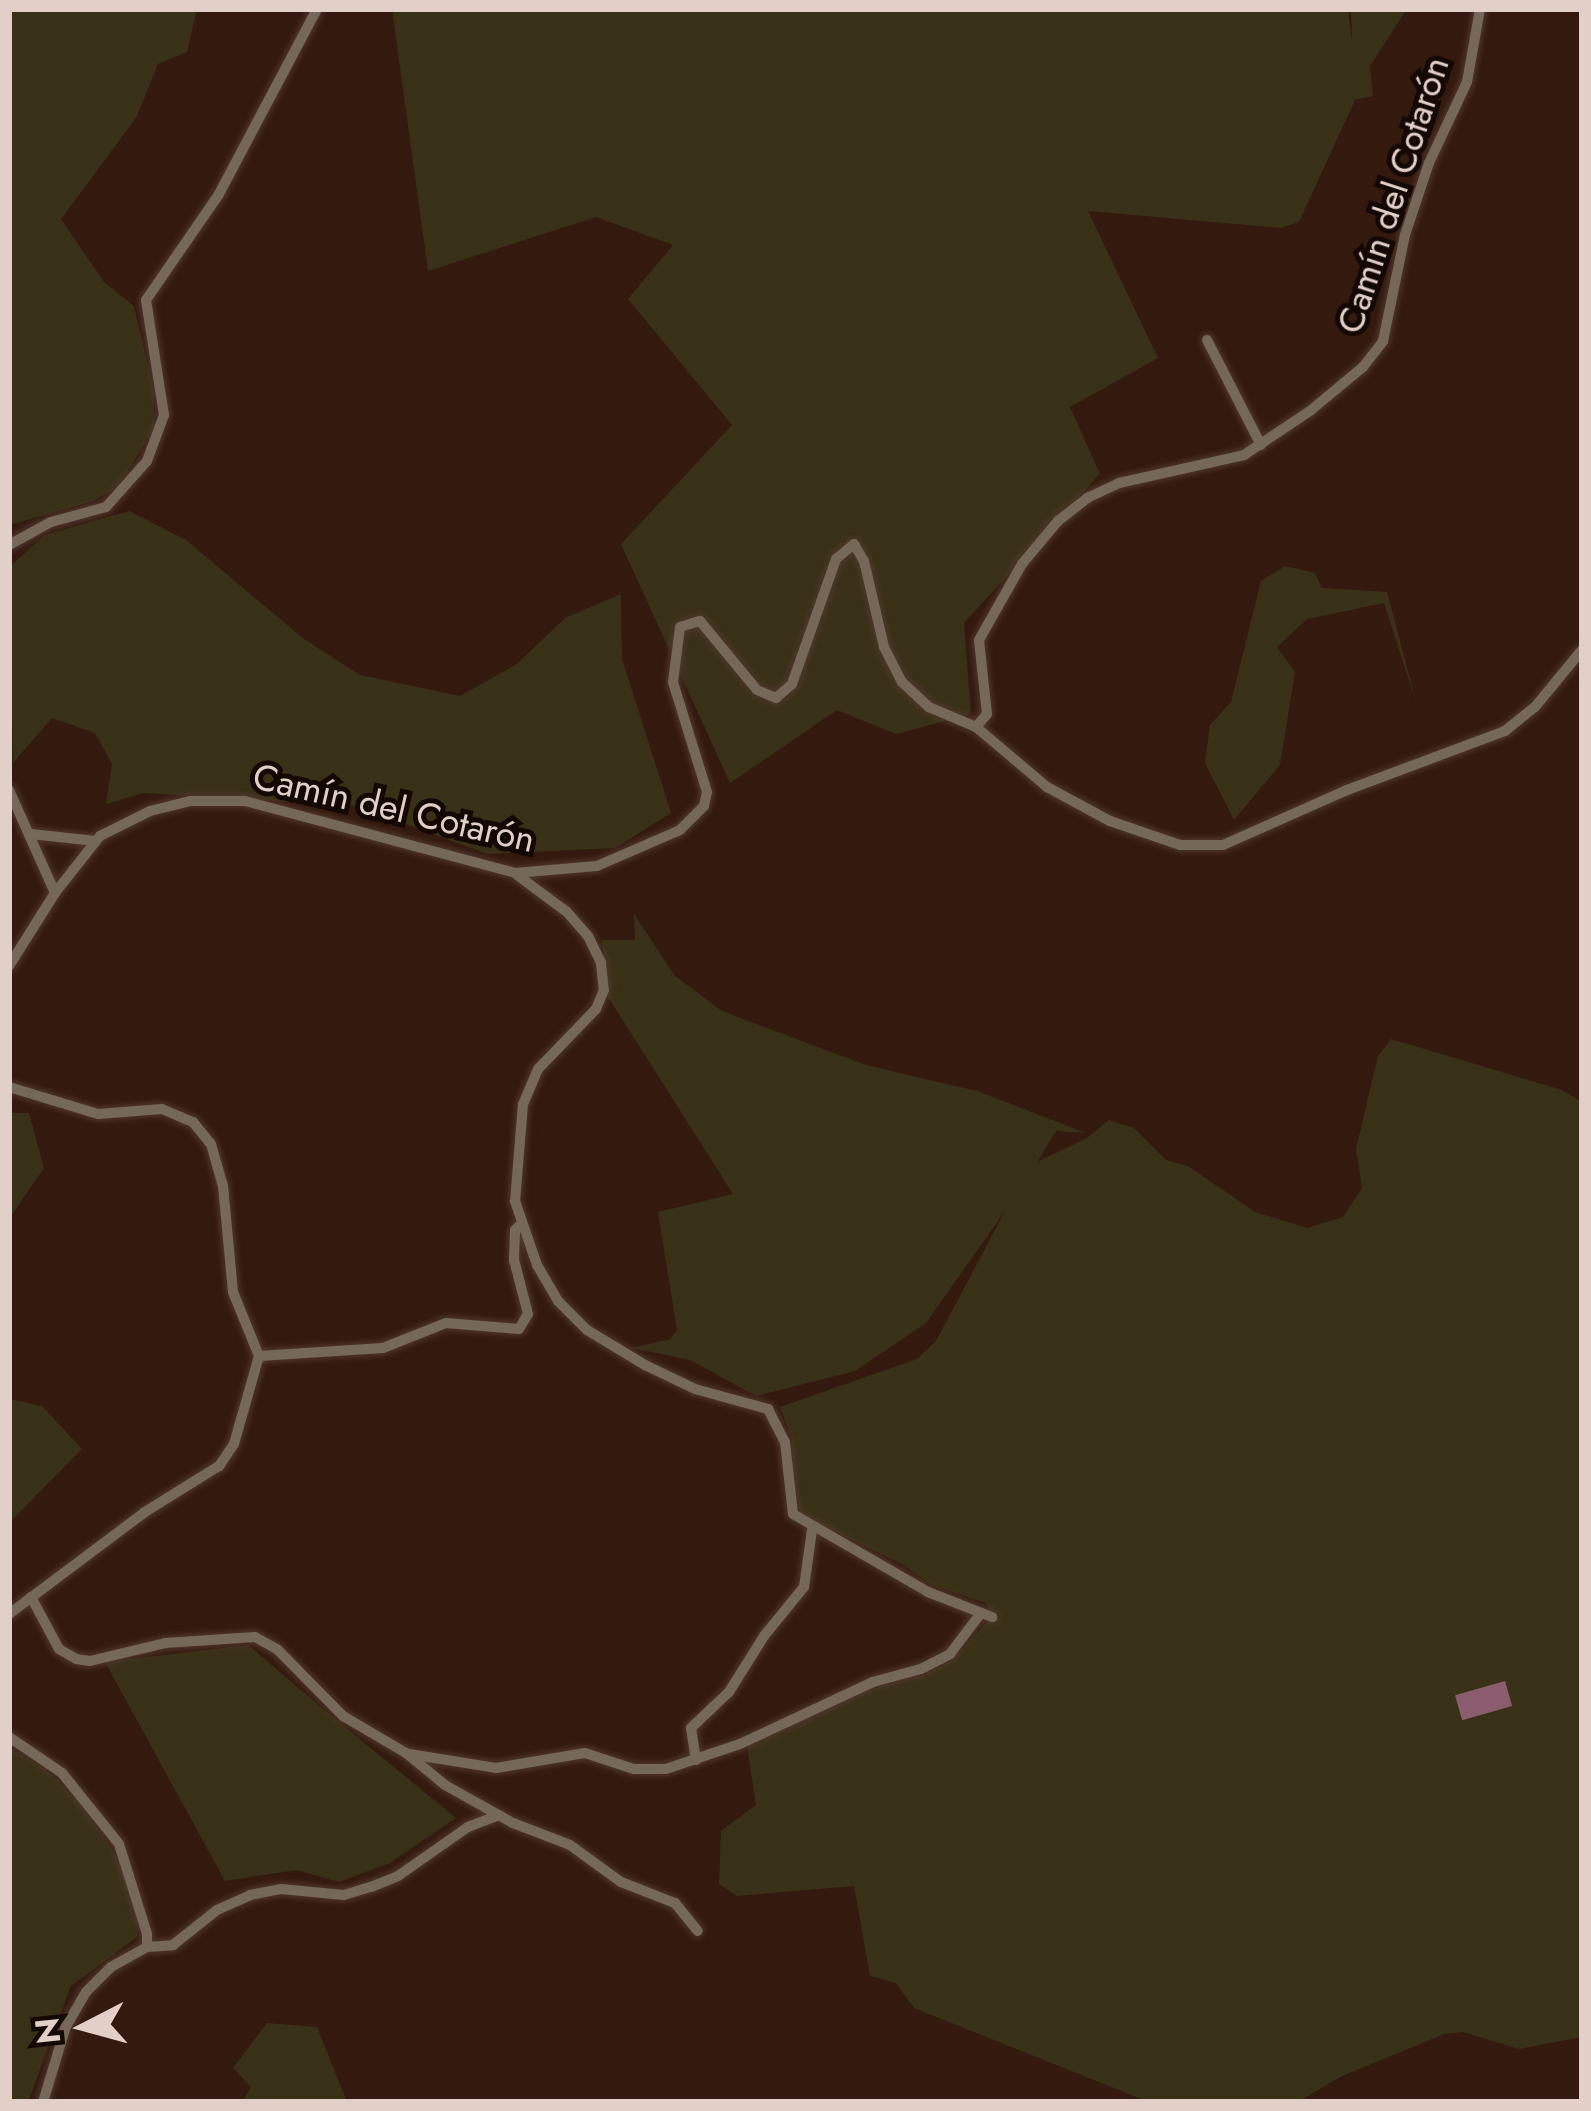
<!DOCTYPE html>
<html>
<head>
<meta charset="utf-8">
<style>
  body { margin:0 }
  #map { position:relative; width:1591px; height:2111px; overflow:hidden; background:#33190e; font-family:Jost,sans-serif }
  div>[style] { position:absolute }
  .green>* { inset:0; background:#393117 }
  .water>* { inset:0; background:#8a5c6e; transform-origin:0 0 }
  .roads { filter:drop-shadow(0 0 3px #4f362c) drop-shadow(0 0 3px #4f362c) }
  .street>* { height:10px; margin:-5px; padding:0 5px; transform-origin:5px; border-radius:5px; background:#766859 }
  span { translate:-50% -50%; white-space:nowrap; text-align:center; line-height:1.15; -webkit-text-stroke:10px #130804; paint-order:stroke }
  .street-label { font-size:36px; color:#e2cfc8 }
  .frame { position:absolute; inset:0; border:12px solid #e2cfc8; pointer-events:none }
  .north { position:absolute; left:24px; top:1967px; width:120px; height:120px; -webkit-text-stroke:9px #130804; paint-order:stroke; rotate:264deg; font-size:33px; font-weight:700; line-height:48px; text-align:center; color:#e2cfc8 }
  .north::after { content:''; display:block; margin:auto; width:42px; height:54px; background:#e2cfc8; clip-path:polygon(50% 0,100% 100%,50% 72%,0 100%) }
</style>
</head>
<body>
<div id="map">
  <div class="green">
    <div style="clip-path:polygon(9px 9px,197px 9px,187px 52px,158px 64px,136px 118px,61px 219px,104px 282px,134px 306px,154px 392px,154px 428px,118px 487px,93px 501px,9px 525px)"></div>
    <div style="clip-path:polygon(392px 9px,1348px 9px,1352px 42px,1351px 9px,1407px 9px,1370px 66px,1373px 96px,1355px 100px,1299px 222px,1280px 228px,1088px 211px,1158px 358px,1070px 407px,1100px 474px,964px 623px,971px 714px,896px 734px,837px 710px,730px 783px,621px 544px,732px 425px,628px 299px,673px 245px,596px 217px,428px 271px)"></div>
    <div style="clip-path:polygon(129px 511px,186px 540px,304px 639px,360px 675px,460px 696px,517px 664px,565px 618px,621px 594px,622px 659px,671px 813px,615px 848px,487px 854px,357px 806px,143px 793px,106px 804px,112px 764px,95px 733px,52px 718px,13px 763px,9px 567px,45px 535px)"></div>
    <div style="clip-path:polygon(1285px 566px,1315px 573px,1322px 588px,1387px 592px,1417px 705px,1384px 603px,1307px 619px,1277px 647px,1295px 672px,1280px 765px,1234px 820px,1205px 763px,1210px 725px,1231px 702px,1261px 581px)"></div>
    <div style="clip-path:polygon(634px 914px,675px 976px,722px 1011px,866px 1065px,977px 1091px,1086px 1133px,1056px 1131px,1037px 1162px,1087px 1138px,1109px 1120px,1134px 1128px,1166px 1160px,1188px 1166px,1255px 1212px,1307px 1228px,1343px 1217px,1362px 1188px,1356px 1149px,1378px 1056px,1391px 1039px,1562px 1090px,1582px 1102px,1582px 2037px,1519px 2049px,1463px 2032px,1444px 2034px,1340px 2077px,1298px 2102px,1149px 2102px,914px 2008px,896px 1983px,870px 1976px,854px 1886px,737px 1896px,719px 1884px,721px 1831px,756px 1805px,747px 1746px,875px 1687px,924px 1675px,952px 1660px,992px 1617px,986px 1603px,932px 1585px,902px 1564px,803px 1516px,793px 1499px,792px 1438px,780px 1407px,917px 1359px,936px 1341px,1005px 1211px,926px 1323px,855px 1371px,756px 1396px,690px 1360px,632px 1348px,670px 1339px,677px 1330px,658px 1212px,733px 1194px,608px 997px,602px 940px,635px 940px)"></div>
    <div style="clip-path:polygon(9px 1113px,29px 1113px,44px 1168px,9px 1219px)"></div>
    <div style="clip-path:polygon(9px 1399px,42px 1406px,82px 1449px,9px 1523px)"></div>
    <div style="clip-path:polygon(248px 1645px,323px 1709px,456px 1818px,390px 1863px,339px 1882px,297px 1870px,225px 1881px,105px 1662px)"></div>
    <div style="clip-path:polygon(9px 1747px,46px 1770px,81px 1804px,122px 1864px,138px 1916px,137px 1937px,71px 1986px,28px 2102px,9px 2102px)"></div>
    <div style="clip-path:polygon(267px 2023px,317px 2027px,347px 2102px,242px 2102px,251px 2087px,233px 2068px)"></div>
  </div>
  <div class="water">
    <div style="left:1505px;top:1681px;width:26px;height:52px;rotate:74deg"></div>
  </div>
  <div class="roads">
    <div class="street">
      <div style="left:1207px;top:340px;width:118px;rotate:62.8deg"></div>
      <div style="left:9px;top:545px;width:48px;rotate:-28.7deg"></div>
      <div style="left:51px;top:522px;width:57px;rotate:-15.3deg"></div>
      <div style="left:106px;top:507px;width:62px;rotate:-48.3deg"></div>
      <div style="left:147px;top:461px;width:49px;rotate:-69.7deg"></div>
      <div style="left:164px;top:415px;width:116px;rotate:-98.9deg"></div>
      <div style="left:146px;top:300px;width:129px;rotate:-55.4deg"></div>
      <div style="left:219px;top:194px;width:209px;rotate:-62.1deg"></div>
      <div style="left:976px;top:727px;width:17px;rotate:-50deg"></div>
      <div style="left:987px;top:714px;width:74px;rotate:-96.2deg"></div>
      <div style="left:979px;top:640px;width:87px;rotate:-60.5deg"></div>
      <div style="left:1022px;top:564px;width:56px;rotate:-50.1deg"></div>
      <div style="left:1058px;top:521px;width:37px;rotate:-38deg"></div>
      <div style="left:1087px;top:498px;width:35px;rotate:-25deg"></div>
      <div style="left:1119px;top:483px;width:128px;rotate:-12.6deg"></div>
      <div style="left:1244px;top:455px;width:79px;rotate:-33.7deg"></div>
      <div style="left:1310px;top:411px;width:69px;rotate:-39.7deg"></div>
      <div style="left:1363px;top:367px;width:33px;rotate:-52deg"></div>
      <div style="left:1383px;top:341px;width:108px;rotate:-78.3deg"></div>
      <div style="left:1405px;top:235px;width:76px;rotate:-71.6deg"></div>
      <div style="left:1429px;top:163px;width:89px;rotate:-64.9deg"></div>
      <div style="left:1467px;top:82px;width:74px;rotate:-79.9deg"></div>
      <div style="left:976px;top:727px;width:93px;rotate:40.2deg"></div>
      <div style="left:1047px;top:787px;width:72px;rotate:28.4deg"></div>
      <div style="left:1110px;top:821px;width:74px;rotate:18.9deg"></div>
      <div style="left:1180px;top:845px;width:43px"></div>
      <div style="left:1223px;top:845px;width:136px;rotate:-23.9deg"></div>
      <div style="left:1347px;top:790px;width:169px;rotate:-20.5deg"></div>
      <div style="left:1505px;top:731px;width:38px;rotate:-39deg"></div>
      <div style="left:1535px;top:707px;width:74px;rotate:-50.5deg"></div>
      <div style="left:9px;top:790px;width:113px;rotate:65.9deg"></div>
      <div style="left:31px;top:834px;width:65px;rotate:6.1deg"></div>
      <div style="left:517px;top:875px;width:62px;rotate:36.5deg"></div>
      <div style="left:567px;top:912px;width:32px;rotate:49deg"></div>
      <div style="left:588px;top:936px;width:30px;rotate:64deg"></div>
      <div style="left:601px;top:963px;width:27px;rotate:84deg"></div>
      <div style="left:604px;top:990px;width:21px;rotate:113deg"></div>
      <div style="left:596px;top:1009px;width:83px;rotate:134deg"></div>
      <div style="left:538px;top:1069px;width:38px;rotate:113deg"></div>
      <div style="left:523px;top:1104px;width:97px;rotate:94.7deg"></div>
      <div style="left:515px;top:1201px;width:68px;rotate:71deg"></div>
      <div style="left:537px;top:1265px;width:42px;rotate:59.7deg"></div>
      <div style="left:558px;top:1301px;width:41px;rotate:45deg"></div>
      <div style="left:587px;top:1330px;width:68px;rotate:31.1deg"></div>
      <div style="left:645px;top:1365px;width:55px;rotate:25.6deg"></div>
      <div style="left:695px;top:1389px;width:76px;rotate:15.3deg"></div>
      <div style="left:768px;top:1409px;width:37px;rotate:63deg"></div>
      <div style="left:785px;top:1442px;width:72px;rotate:83.7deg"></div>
      <div style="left:793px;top:1514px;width:156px;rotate:30deg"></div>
      <div style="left:928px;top:1592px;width:69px;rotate:21.3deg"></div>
      <div style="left:9px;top:966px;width:86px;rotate:-57.8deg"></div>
      <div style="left:55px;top:893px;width:73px;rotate:-51.7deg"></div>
      <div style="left:100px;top:836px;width:56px;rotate:-26.6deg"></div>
      <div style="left:150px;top:811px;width:41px;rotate:-14deg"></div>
      <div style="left:190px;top:801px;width:55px"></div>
      <div style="left:245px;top:801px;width:279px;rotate:14.9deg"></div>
      <div style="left:515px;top:873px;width:82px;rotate:-4.9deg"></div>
      <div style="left:597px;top:866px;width:90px;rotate:-23.4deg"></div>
      <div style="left:680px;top:830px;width:34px;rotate:-45deg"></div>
      <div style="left:704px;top:806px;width:14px;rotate:-78deg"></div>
      <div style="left:707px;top:792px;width:115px;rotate:-107.2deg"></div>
      <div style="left:673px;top:682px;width:55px;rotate:-82.7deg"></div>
      <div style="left:680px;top:627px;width:21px;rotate:-17deg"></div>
      <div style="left:700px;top:621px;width:89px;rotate:50.4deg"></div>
      <div style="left:757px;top:690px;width:21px;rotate:23deg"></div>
      <div style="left:776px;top:698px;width:21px;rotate:-41deg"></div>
      <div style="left:792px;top:684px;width:133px;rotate:-70.6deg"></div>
      <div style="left:836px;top:559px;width:23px;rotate:-40deg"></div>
      <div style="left:854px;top:544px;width:20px;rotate:60deg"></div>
      <div style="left:864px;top:561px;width:88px;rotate:76.9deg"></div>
      <div style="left:884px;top:647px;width:39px;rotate:63deg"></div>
      <div style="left:902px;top:682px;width:37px;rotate:43deg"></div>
      <div style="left:929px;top:707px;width:51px;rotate:23.1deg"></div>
      <div style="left:9px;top:1087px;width:93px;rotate:16.9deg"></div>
      <div style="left:98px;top:1114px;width:64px;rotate:-4.5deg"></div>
      <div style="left:162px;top:1109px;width:34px;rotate:23deg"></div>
      <div style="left:193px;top:1122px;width:28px;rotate:51deg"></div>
      <div style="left:211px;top:1144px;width:44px;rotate:74.1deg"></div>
      <div style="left:223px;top:1186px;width:106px;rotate:84.6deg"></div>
      <div style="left:233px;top:1292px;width:69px;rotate:67.9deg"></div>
      <div style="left:259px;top:1356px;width:91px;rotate:105.9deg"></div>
      <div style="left:234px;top:1444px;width:27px;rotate:124deg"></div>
      <div style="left:219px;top:1466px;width:87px;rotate:148.1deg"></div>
      <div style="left:145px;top:1512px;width:170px;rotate:143.1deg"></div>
      <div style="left:259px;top:1356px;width:124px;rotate:-3.7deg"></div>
      <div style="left:383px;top:1348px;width:68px;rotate:-21.6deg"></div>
      <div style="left:446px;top:1323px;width:73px;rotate:4.7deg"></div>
      <div style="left:519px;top:1329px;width:17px;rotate:-59deg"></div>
      <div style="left:528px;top:1314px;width:56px;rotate:-104.5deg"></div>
      <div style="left:514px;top:1260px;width:30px;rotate:-88deg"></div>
      <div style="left:515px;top:1230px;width:7px;rotate:-45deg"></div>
      <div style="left:31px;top:1597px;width:59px;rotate:61.7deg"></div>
      <div style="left:59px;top:1649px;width:20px;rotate:30deg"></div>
      <div style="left:76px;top:1659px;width:14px;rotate:8deg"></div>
      <div style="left:90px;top:1661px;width:77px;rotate:-13.5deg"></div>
      <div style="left:165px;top:1643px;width:90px;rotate:-3.8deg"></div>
      <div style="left:255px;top:1637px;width:26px;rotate:29deg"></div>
      <div style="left:278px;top:1650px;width:93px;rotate:45.4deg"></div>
      <div style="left:343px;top:1716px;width:73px;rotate:30.4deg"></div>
      <div style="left:406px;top:1753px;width:50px;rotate:39.4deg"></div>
      <div style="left:445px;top:1785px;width:78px;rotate:29.2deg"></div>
      <div style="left:513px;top:1823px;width:61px;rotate:21.1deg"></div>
      <div style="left:570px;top:1845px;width:63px;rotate:36deg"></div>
      <div style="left:621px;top:1882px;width:58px;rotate:21.3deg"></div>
      <div style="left:675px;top:1903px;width:36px;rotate:51deg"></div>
      <div style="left:9px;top:1737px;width:64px;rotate:34.2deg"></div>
      <div style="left:62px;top:1773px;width:91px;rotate:51.2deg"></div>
      <div style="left:119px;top:1844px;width:94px;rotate:72.7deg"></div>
      <div style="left:147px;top:1934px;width:13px;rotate:90deg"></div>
      <div style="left:147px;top:1947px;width:41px;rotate:150.9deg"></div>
      <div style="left:111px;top:1967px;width:35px;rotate:135deg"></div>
      <div style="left:86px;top:1992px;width:39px;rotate:120deg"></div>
      <div style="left:66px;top:2026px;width:79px;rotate:106.8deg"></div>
      <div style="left:409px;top:1754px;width:88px;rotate:9.1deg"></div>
      <div style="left:496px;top:1768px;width:90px;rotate:-9.6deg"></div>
      <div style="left:585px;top:1753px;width:52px;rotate:18.1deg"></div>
      <div style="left:634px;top:1769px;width:32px"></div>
      <div style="left:666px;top:1769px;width:78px;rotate:-18.7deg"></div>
      <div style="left:740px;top:1744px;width:147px;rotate:-25deg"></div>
      <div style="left:873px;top:1682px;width:50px;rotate:-15.2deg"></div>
      <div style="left:921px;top:1669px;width:33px;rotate:-27deg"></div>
      <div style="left:950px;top:1654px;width:51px;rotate:-52.9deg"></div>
      <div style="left:696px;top:1760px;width:32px;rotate:-99deg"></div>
      <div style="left:691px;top:1728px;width:52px;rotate:-43.5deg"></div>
      <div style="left:729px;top:1692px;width:66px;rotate:-58deg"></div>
      <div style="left:764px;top:1636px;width:63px;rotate:-50.8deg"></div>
      <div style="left:804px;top:1587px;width:58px;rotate:-82deg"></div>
      <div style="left:147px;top:1947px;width:26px;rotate:-4deg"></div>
      <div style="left:173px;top:1945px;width:56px;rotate:-38.5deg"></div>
      <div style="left:217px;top:1910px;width:36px;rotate:-24deg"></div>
      <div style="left:250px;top:1895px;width:32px;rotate:-11deg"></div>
      <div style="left:281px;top:1889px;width:63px;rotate:5.4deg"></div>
      <div style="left:344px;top:1895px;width:28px;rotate:-17deg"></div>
      <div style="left:371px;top:1887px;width:29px;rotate:-22deg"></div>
      <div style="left:398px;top:1876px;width:85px;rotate:-35deg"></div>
      <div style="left:468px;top:1827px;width:33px;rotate:-21deg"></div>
    </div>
  </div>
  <div class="street-label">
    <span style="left:1393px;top:195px;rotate:-72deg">Camín del Cotarón</span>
    <span style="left:394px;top:808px;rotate:13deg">Camín del Cotarón</span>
  </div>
  <div class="frame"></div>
  <div class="north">N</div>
</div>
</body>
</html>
